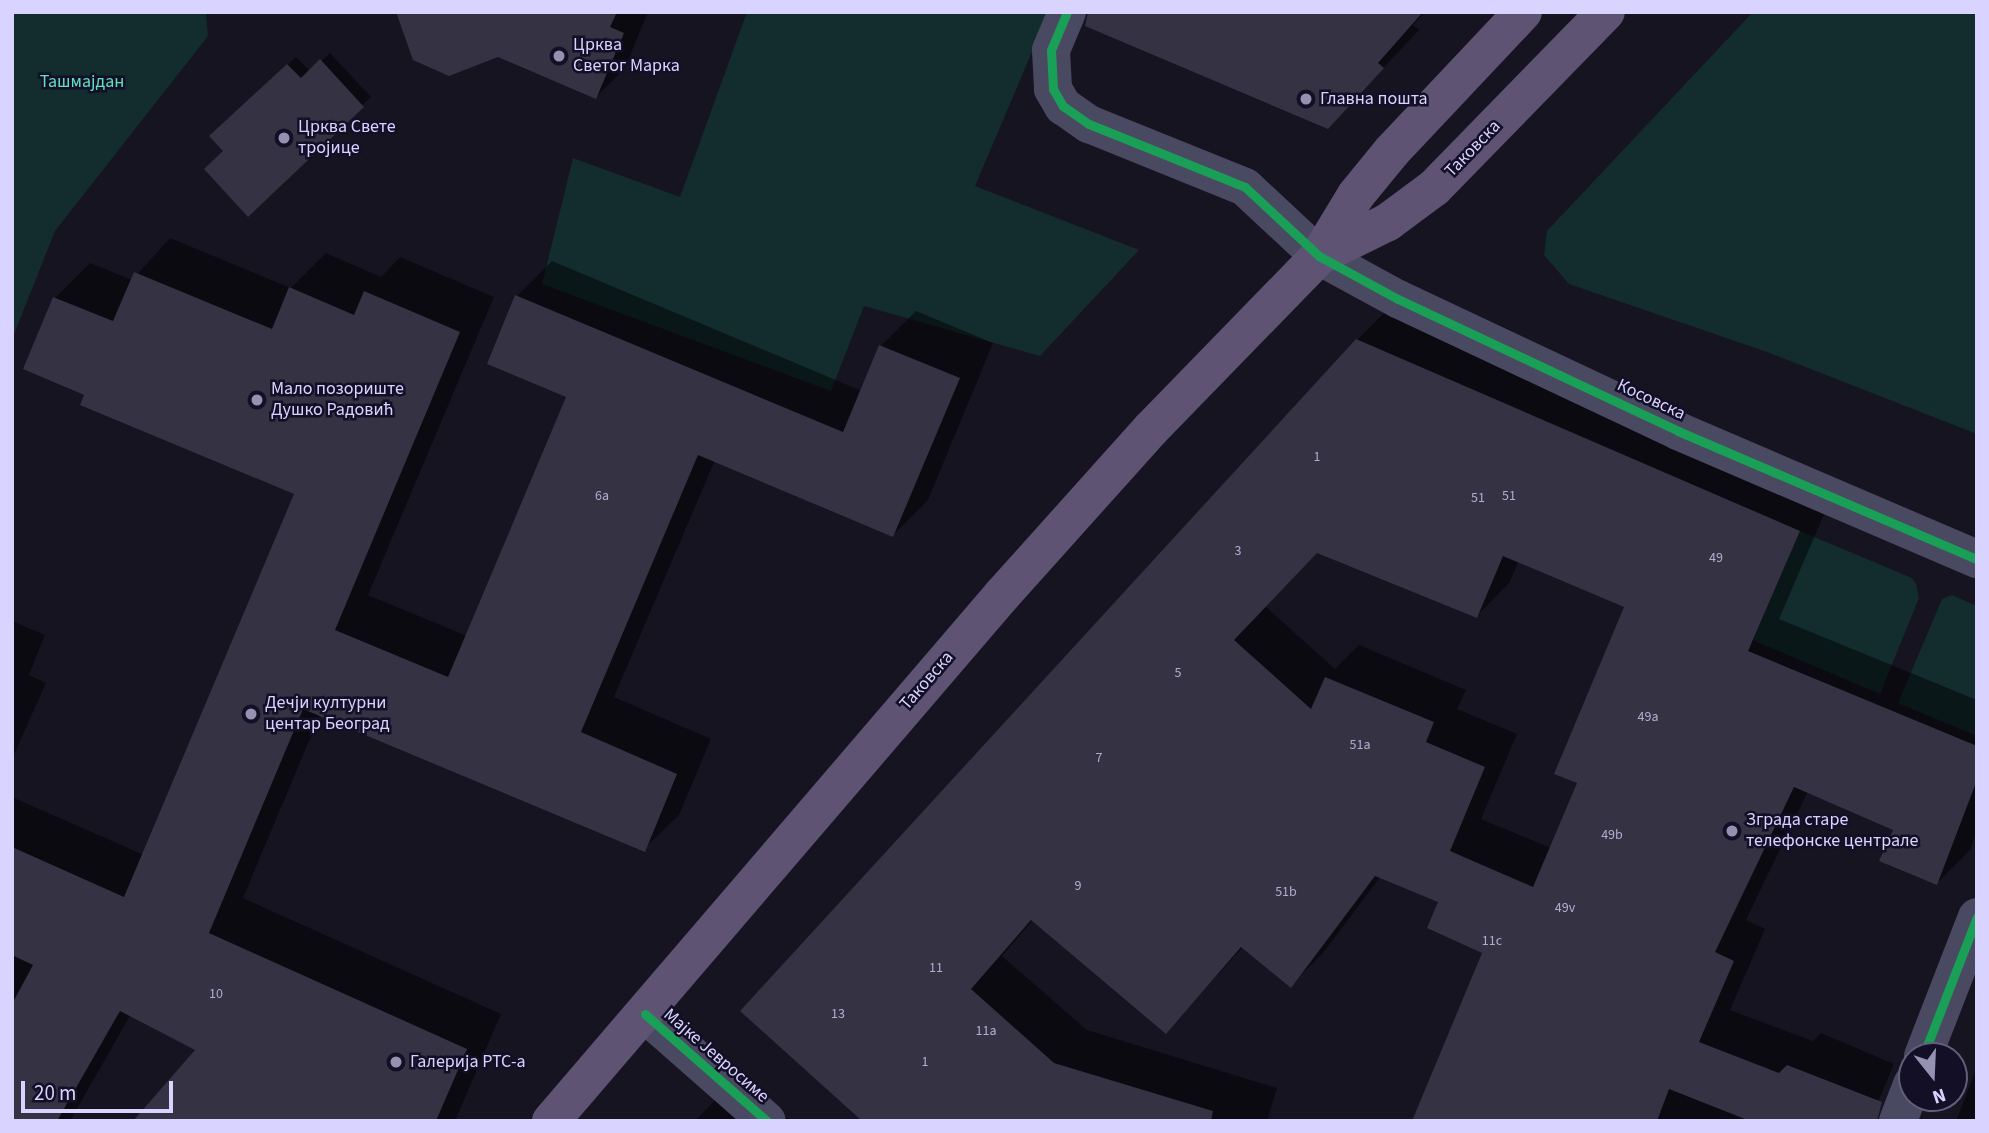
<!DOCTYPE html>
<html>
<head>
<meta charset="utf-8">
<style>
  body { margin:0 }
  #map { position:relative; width:1989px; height:1133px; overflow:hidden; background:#161421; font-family:"Source Sans 3",sans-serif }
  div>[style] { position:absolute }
  .green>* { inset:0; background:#132c2d }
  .shadow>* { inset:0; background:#0007 }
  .building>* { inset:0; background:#343243 }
  .minor>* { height:38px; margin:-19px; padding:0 19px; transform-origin:19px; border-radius:19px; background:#4a4962 }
  .major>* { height:38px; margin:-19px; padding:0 19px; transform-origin:19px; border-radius:19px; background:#5e5373 }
  .cycleway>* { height:9px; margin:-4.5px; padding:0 4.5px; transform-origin:4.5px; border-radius:4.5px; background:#1a9f57 }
  .dots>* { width:19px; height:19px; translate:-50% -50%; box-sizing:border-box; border:4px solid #130f26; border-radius:50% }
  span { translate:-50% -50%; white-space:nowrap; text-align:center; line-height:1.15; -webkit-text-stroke:5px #130f26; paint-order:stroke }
  .number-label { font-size:14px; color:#b0acd0 }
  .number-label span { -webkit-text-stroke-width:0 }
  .poi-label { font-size:18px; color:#d9d4ff }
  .left { translate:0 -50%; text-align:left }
  .park-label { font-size:18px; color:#5fe0c0 }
  .street-label { font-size:18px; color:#d9d4ff }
  .frame { position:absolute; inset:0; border:14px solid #d9d4ff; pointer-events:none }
  .north { position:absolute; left:1898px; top:1042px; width:70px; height:70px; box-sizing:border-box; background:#130f26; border:2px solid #625e7d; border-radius:50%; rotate:162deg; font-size:19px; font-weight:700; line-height:28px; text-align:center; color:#d9d4ff }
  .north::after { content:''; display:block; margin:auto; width:24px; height:32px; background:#9591b1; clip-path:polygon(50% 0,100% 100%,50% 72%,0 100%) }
  .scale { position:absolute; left:21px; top:1081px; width:152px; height:32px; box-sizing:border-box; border:4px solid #d9d4ff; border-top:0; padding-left:9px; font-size:21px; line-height:24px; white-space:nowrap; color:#d9d4ff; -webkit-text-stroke:5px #130f26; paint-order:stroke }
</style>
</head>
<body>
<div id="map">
  <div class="green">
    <div style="clip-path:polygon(12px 12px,206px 12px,208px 36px,55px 231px,12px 339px)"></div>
    <div style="clip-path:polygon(747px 12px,1049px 12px,975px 186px,1139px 250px,1040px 356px,864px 306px,831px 391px,542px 284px,573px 158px,680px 197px)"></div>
    <div style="clip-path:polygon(1753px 12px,1977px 12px,1977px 434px,1767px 352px,1569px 284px,1544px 255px,1547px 231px)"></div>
    <div style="clip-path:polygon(1800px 531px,1912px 578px,1916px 584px,1919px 598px,1880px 694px,1753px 640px)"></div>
    <div style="clip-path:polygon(1952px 595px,1977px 606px,1977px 736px,1898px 703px,1942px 599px)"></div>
  </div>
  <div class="shadow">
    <div style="clip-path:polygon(397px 12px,648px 12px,625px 68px,596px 97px)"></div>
    <div style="clip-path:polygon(1119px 12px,1425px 12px,1413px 25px,1419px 30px,1328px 127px)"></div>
    <div style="clip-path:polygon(330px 53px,371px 97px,248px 215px,220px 128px,296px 57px,310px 71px)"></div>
    <div style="clip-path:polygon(170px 238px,291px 288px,326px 253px,381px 277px,400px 257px,494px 297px,368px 595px,467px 636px,568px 396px,517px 296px,552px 261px,862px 391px,881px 346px,916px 311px,993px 343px,928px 500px,893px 535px,715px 460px,614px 697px,711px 739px,679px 815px,644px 849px,320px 715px,243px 898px,501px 1014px,455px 1121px,136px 1121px,198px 1049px,131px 1014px,70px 1121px,12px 1121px,12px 797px,144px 855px,296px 494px,25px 368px,55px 298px,90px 263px,132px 280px)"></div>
    <div style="clip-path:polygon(evenodd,1390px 307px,1831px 498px,1779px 619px,1977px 700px,1977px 832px,1970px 850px,1937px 883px,1896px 829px,1808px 791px,1746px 920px,1765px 929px,1730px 1010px,1813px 1041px,1821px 1033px,1894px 1064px,1870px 1121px,1413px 1121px,1484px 952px,1441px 901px,1381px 876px,1323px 953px,1291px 985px,1243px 947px,1166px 1032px,1033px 920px,1002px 956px,1087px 1030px,1277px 1088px,1267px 1121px,870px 1121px,1357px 340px,1390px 307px,1317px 551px,1477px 616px,1509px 583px,1519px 561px,1626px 606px,1579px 782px,1551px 848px,1481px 819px,1517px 734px,1457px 709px,1466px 690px,1359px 645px,1335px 669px,1265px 606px,1317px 551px)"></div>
    <div style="clip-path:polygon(12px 621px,45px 635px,29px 675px,46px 683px,12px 759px)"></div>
    <div style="clip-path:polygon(1977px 1067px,1977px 1121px,1956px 1121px)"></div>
    <div style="clip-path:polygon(734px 1080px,791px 1121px,695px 1121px)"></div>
  </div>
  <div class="building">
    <div style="clip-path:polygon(396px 12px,617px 12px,610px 27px,624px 33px,596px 99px,498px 57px,449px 76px,413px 60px)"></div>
    <div style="clip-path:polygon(1088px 12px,1423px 12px,1378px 63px,1384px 68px,1328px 129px,1085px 26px)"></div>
    <div style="clip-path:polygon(320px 59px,364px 107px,248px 217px,204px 169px,223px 151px,209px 136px,287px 64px,301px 78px)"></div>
    <div style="clip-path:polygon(134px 272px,272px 329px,289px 287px,354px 315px,364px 291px,460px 332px,335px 630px,448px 677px,566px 397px,487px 364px,515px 295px,843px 432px,879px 345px,960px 378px,893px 537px,698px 455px,581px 732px,677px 774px,645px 852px,303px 709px,209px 933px,467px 1049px,436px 1121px,133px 1121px,195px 1050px,120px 1011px,57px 1121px,12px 1121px,12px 1004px,33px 965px,12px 955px,12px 847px,124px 897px,294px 494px,80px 405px,84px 395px,23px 369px,53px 297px,113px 321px)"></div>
    <div style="clip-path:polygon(evenodd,1356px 339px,1800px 531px,1748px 651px,1977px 746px,1977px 780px,1937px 885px,1879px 861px,1893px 830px,1794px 787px,1715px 952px,1734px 961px,1699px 1042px,1779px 1073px,1787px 1065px,1882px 1102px,1877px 1121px,1750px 1121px,1669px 1089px,1657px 1121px,1412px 1121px,1482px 953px,1427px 928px,1438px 902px,1375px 876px,1291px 988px,1241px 947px,1166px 1034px,1031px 920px,971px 989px,1054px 1063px,1213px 1111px,1211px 1121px,862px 1121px,740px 1011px,1356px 339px,1317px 553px,1477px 618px,1503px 556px,1624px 607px,1554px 774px,1577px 783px,1533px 887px,1450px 851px,1485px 767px,1426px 742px,1434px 722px,1325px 677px,1311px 709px,1234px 640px,1317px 553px)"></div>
  </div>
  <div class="minor">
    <div style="left:1067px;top:12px;width:41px;rotate:112.8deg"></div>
    <div style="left:1051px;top:50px;width:39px;rotate:87deg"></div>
    <div style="left:1053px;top:89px;width:20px;rotate:60deg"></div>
    <div style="left:1063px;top:106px;width:32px;rotate:35deg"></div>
    <div style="left:1089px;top:124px;width:168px;rotate:22deg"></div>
    <div style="left:1245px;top:187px;width:101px;rotate:43deg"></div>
    <div style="left:1319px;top:256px;width:90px;rotate:28.6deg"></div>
    <div style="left:1398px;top:299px;width:310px;rotate:25.2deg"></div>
    <div style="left:1678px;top:431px;width:325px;rotate:23.2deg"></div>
    <div style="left:645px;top:1014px;width:162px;rotate:41.3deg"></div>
    <div style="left:1923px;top:1056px;width:149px;rotate:-68.8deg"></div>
    <div style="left:1898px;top:1121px;width:40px;rotate:-69deg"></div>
  </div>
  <div class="major">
    <div style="left:1319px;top:256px;width:77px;rotate:-26.2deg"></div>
    <div style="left:1388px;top:222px;width:57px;rotate:-36.5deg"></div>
    <div style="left:1434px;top:188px;width:246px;rotate:-45.7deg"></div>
    <div style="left:551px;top:1121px;width:693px;rotate:-49.39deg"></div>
    <div style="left:1002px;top:595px;width:223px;rotate:-48.1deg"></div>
    <div style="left:1151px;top:429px;width:241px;rotate:-45.8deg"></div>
    <div style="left:1319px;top:256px;width:71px;rotate:-58.8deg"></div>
    <div style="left:1356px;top:195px;width:57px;rotate:-50.7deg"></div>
    <div style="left:1392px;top:151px;width:191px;rotate:-46.7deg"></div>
  </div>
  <div class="cycleway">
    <div style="left:1067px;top:12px;width:41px;rotate:112.8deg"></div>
    <div style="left:1051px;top:50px;width:39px;rotate:87deg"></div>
    <div style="left:1053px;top:89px;width:20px;rotate:60deg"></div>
    <div style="left:1063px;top:106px;width:32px;rotate:35deg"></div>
    <div style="left:1089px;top:124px;width:168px;rotate:22deg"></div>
    <div style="left:1245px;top:187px;width:101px;rotate:43deg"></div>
    <div style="left:1319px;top:256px;width:90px;rotate:28.6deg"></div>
    <div style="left:1398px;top:299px;width:310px;rotate:25.2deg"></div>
    <div style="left:1678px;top:431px;width:325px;rotate:23.2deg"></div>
    <div style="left:645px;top:1014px;width:162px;rotate:41.3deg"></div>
    <div style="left:1923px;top:1056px;width:149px;rotate:-68.8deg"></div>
  </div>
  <div class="dots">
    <div style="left:559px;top:56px;background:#9591b1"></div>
    <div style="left:1306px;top:99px;background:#9591b1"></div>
    <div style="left:284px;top:138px;background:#9591b1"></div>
    <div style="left:257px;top:400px;background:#9591b1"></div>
    <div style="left:251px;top:714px;background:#9591b1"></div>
    <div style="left:1732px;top:831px;background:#9591b1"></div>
    <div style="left:396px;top:1062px;background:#9591b1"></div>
  </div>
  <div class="number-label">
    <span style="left:1317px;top:457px">1</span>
    <span style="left:602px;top:496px">6a</span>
    <span style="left:1509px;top:496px">51</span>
    <span style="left:1478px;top:498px">51</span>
    <span style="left:1238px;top:551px">3</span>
    <span style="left:1716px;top:558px">49</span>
    <span style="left:1178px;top:673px">5</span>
    <span style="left:1648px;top:717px">49a</span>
    <span style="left:1360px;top:745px">51a</span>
    <span style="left:1099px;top:758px">7</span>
    <span style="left:1612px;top:835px">49b</span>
    <span style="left:1078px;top:886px">9</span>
    <span style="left:1286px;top:892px">51b</span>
    <span style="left:1565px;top:908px">49v</span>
    <span style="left:1492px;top:941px">11c</span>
    <span style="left:936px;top:968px">11</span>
    <span style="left:216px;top:994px">10</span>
    <span style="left:838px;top:1014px">13</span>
    <span style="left:986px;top:1031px">11a</span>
    <span style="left:925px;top:1062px">1</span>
  </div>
  <div class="poi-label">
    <span class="left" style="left:573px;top:56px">Црква<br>Светог Марка</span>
    <span class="left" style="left:1320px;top:99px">Главна пошта</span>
    <span class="left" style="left:298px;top:138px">Црква Свете<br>тројице</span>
    <span class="left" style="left:271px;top:400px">Мало позориште<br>Душко Радовић</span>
    <span class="left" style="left:265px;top:714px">Дечји културни<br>центар Београд</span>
    <span class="left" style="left:1746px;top:831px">Зграда старе<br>телефонске централе</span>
    <span class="left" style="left:410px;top:1062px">Галерија РТС-а</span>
  </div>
  <div class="park-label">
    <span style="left:82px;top:82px">Ташмајдан</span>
  </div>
  <div class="street-label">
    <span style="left:1473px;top:149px;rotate:-46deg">Таковска</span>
    <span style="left:1651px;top:400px;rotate:25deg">Косовска</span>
    <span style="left:927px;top:681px;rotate:-49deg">Таковска</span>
    <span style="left:716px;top:1056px;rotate:41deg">Мајке Јевросиме</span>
  </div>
  <div class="frame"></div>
  <div class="north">N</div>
  <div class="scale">20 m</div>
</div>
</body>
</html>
